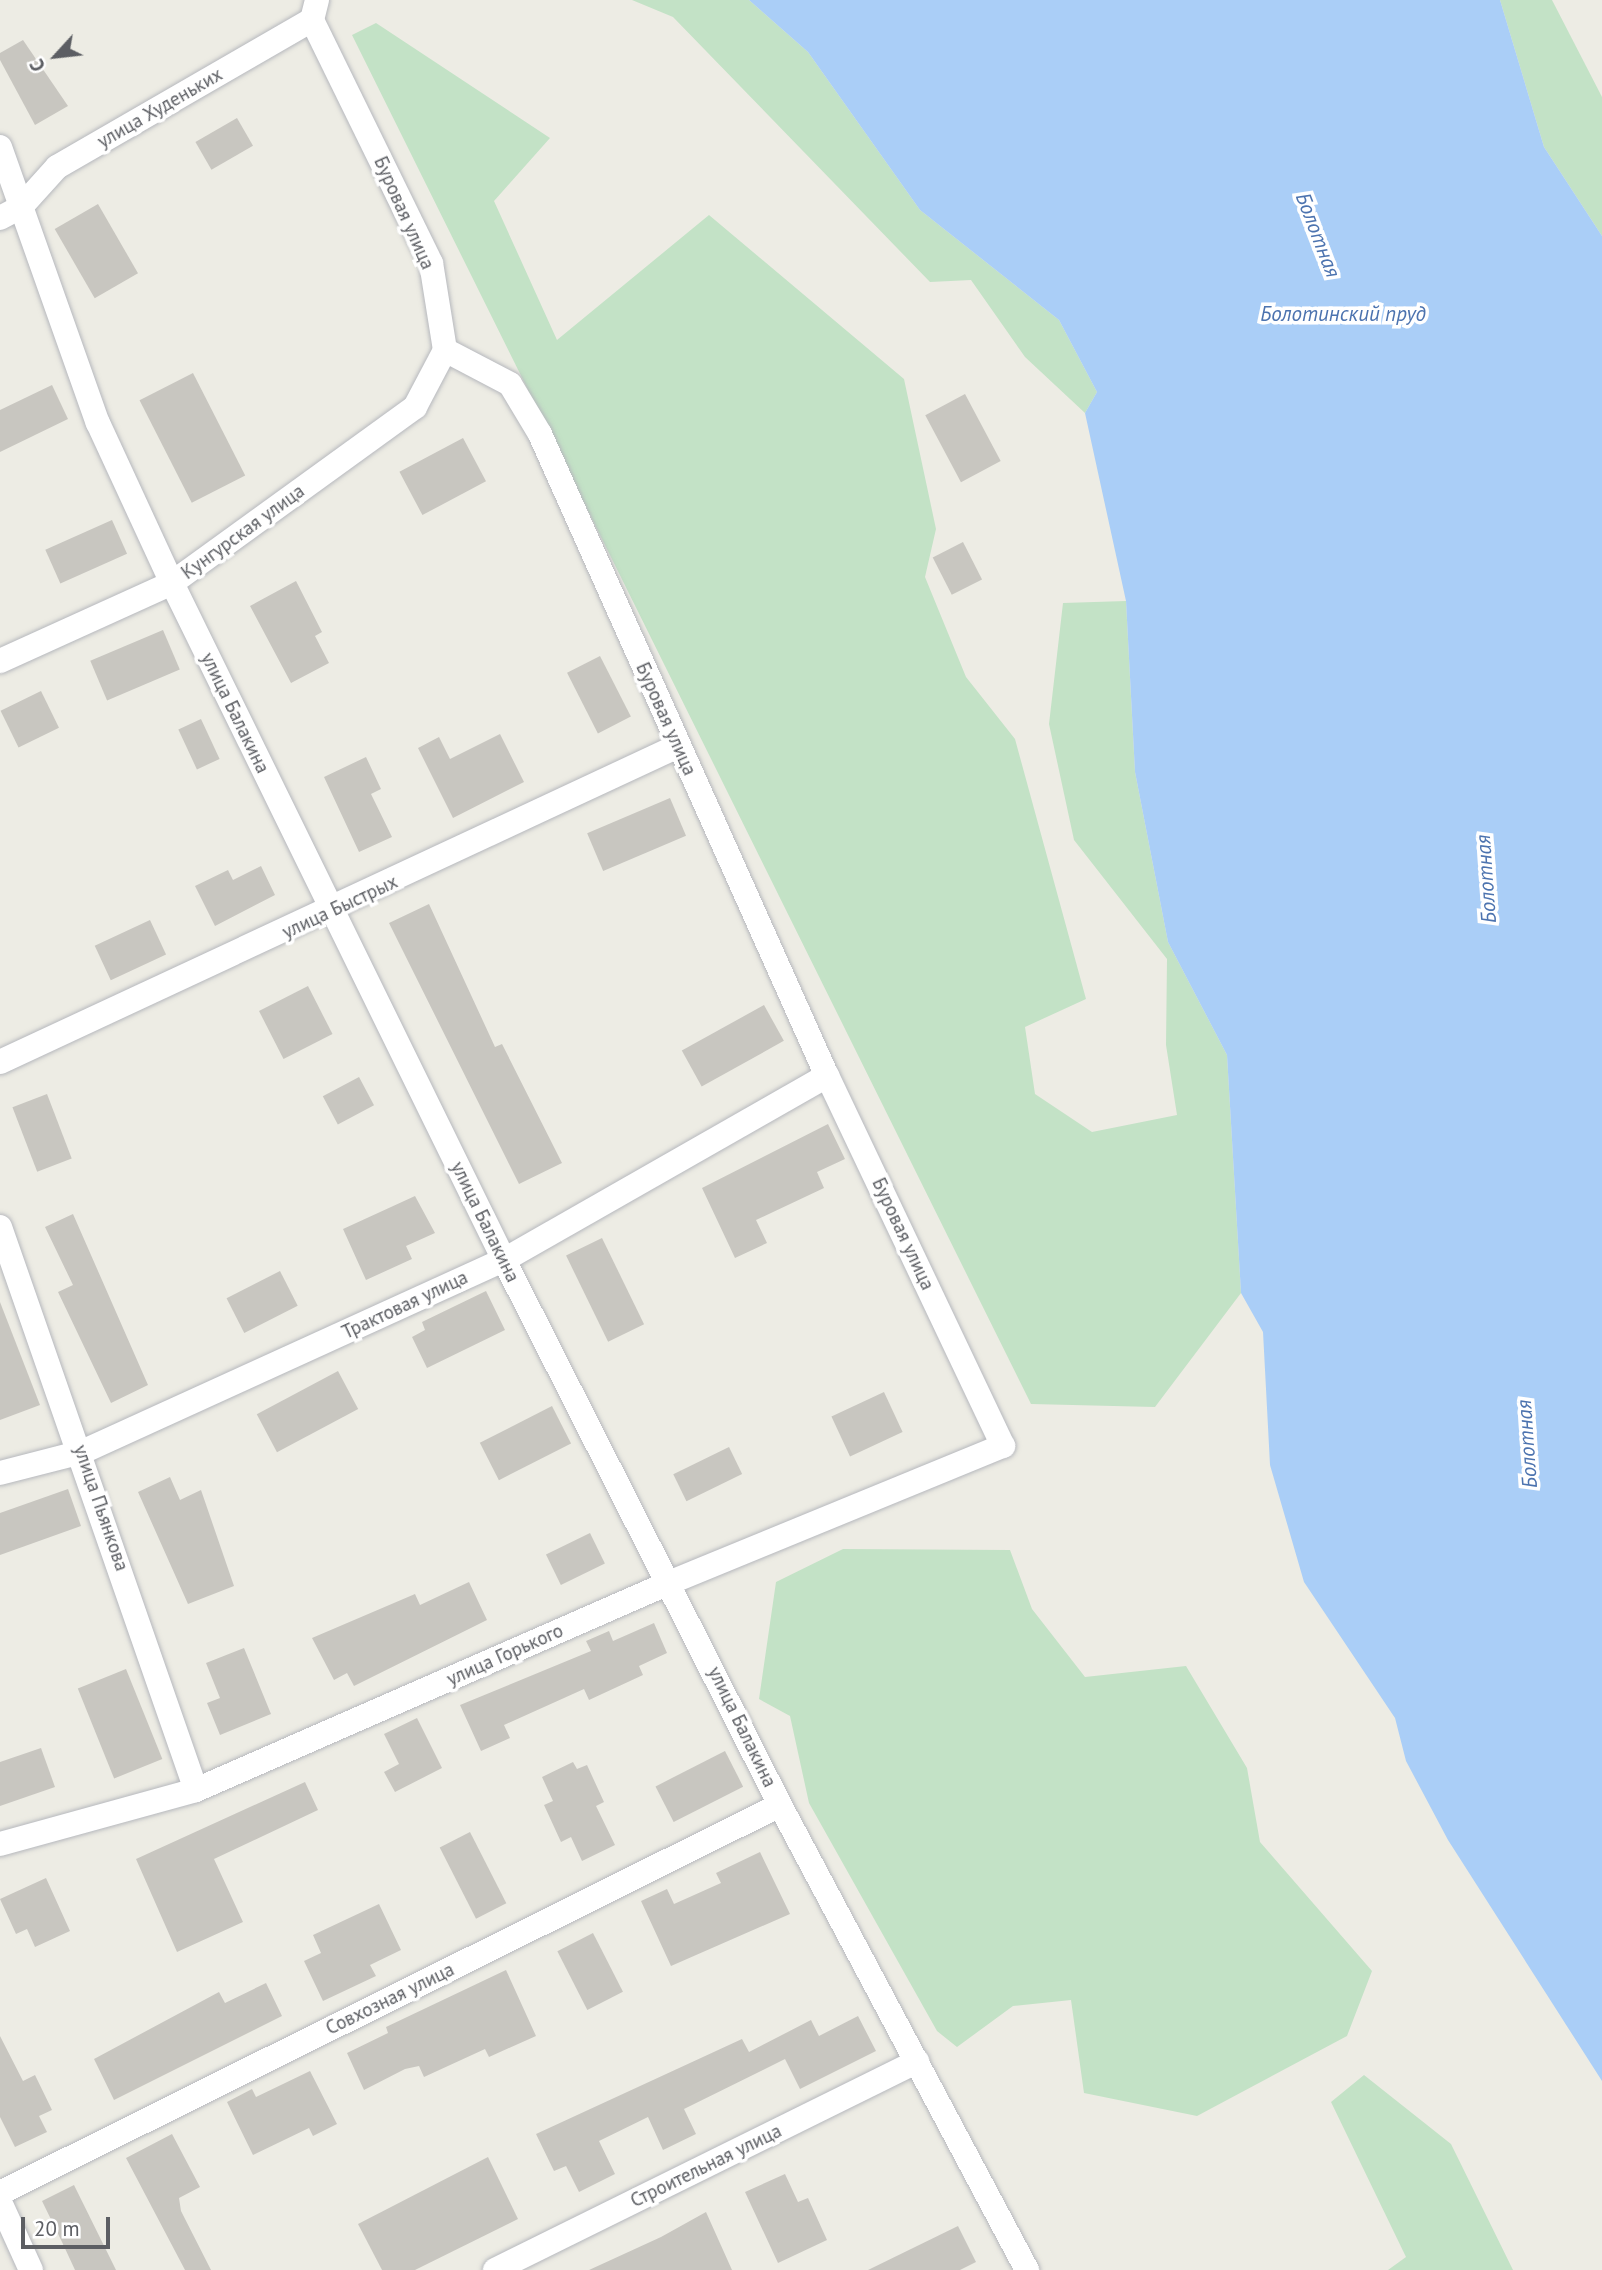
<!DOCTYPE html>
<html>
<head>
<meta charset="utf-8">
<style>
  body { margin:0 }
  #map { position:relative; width:1602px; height:2270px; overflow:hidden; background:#edece4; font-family:"PT Sans",sans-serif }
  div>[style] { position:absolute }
  .green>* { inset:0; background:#c3e2c6 }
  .water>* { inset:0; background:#aacef7 }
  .building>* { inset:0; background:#c8c6c0; transform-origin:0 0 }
  .roads { filter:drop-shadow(0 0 2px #b6b8bd) drop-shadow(0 0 2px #b6b8bd) }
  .street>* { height:24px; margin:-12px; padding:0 12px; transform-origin:12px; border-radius:12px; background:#fff }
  span { translate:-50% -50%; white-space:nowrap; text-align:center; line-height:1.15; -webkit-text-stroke:7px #fff; paint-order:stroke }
  .street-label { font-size:19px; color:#5c5e63 }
  .water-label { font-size:21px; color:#4c73af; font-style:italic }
  .north { position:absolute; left:21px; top:21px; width:70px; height:70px; -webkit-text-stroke:5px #fff; paint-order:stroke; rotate:243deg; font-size:19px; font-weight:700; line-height:28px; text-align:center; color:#5c5e63 }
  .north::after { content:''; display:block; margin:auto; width:24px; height:32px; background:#5c5e63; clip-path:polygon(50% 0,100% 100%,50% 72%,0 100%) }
  .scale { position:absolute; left:21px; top:2217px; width:89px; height:32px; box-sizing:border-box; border:4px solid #5c5e63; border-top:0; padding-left:9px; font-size:21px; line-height:24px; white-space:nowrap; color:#5c5e63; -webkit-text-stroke:5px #fff; paint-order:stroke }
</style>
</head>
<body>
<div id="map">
  <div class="green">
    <div style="clip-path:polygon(632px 0,749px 0,808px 52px,920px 210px,1059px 320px,1097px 392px,1085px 413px,1025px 357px,971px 280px,930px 282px,673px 17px)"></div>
    <div style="clip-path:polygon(1500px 0,1552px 0,1602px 97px,1602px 236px,1544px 147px)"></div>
    <div style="clip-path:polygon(376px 23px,550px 138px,494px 201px,557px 340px,709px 215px,904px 379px,936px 529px,925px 577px,966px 677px,1015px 739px,1086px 999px,1025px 1027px,1035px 1094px,1092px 1132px,1177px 1115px,1166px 1045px,1167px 959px,1074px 840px,1049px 724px,1063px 603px,1126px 601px,1135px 772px,1168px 942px,1227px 1055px,1241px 1293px,1155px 1407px,1031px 1404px,352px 35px)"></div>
    <div style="clip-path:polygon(843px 1549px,1010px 1550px,1032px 1609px,1085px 1677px,1186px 1666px,1247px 1768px,1260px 1842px,1372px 1971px,1347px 2036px,1197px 2116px,1084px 2093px,1071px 2000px,1013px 2006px,957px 2047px,937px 2031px,809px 1803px,790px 1716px,759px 1699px,776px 1582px)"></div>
    <div style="clip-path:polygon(1364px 2075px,1451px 2144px,1513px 2270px,1388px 2270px,1406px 2257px,1331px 2102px)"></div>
  </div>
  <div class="water">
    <div style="clip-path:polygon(749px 0,1500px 0,1544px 147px,1602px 236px,1602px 2081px,1448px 1840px,1406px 1761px,1395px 1718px,1304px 1582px,1270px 1465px,1263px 1332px,1241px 1293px,1227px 1055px,1168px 942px,1135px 772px,1126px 601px,1085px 413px,1097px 392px,1059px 320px,920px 210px,808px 52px)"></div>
  </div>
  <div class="building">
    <div style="clip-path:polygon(23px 40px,68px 106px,35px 125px,0 60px,0 53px)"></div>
    <div style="left:237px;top:118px;width:32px;height:48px;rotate:60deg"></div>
    <div style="left:98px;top:204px;width:80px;height:50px;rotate:60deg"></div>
    <div style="left:193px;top:373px;width:115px;height:60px;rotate:63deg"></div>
    <div style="clip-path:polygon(52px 385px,68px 419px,0 452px,0 410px)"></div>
    <div style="left:965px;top:394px;width:76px;height:45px;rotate:62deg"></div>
    <div style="left:463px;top:438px;width:49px;height:72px;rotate:62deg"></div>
    <div style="left:112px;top:520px;width:37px;height:73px;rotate:66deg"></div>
    <div style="left:963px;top:542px;width:42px;height:34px;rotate:63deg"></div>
    <div style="clip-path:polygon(296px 581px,322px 632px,315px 636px,329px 663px,291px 683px,250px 606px)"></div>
    <div style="left:163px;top:630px;width:43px;height:79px;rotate:67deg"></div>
    <div style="left:600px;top:656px;width:68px;height:37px;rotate:63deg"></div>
    <div style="left:41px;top:691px;width:41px;height:45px;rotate:64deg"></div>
    <div style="left:201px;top:719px;width:44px;height:25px;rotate:65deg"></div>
    <div style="clip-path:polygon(500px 734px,524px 782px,453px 818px,418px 748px,439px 737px,450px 759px)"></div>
    <div style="clip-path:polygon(366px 757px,381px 789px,371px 794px,392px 837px,359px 852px,324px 777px)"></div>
    <div style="left:670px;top:798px;width:41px;height:90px;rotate:67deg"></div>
    <div style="clip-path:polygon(261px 866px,275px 895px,215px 926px,195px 886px,228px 870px,233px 880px)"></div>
    <div style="clip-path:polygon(429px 904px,495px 1047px,502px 1044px,562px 1163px,519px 1184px,389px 923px)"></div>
    <div style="left:150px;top:920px;width:38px;height:61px;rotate:65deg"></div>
    <div style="left:308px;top:986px;width:54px;height:55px;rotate:63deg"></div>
    <div style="left:764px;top:1005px;width:41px;height:94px;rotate:61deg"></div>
    <div style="left:359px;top:1077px;width:32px;height:41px;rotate:62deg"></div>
    <div style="left:47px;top:1094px;width:69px;height:37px;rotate:69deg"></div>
    <div style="clip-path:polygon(828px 1124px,845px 1159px,817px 1172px,824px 1188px,756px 1220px,767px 1243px,735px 1258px,702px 1188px)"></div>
    <div style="clip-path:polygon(415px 1196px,435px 1233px,406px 1246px,412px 1259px,366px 1280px,343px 1229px)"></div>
    <div style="clip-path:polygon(73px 1214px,148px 1385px,111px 1403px,58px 1292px,73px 1285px,45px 1227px)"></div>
    <div style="left:602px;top:1238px;width:96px;height:40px;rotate:64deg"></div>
    <div style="left:280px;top:1271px;width:39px;height:60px;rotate:63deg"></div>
    <div style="clip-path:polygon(486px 1291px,505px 1330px,427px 1368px,412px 1337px,425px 1330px,422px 1322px)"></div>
    <div style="clip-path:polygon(0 1302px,40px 1405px,0 1420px)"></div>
    <div style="left:338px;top:1371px;width:43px;height:92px;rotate:62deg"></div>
    <div style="left:884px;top:1392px;width:44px;height:58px;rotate:65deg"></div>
    <div style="left:552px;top:1406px;width:42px;height:81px;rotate:63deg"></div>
    <div style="left:729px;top:1447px;width:30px;height:62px;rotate:64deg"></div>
    <div style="clip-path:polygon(170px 1477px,180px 1500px,201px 1490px,234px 1586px,188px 1604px,138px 1492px)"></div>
    <div style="clip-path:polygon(68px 1489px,81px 1526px,0 1555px,0 1513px)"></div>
    <div style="left:590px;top:1533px;width:34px;height:49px;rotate:64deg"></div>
    <div style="clip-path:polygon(469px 1582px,487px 1620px,354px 1686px,347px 1673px,334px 1680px,312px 1638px,415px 1594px,420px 1605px)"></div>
    <div style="clip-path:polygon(654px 1623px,667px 1653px,639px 1666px,643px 1675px,589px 1700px,584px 1689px,504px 1725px,510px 1738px,481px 1751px,460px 1705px,591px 1651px,586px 1641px,609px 1631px,613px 1641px)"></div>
    <div style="clip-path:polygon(244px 1648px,271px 1714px,220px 1735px,207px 1703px,220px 1698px,206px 1663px)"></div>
    <div style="left:126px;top:1669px;width:97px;height:52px;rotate:68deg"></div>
    <div style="clip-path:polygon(417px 1718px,442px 1768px,395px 1792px,384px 1772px,399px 1764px,384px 1734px)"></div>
    <div style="clip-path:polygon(41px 1748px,55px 1787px,0 1806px,0 1762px)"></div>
    <div style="left:725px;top:1751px;width:40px;height:78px;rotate:63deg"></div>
    <div style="clip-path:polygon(573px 1762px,577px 1769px,587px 1765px,604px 1802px,596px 1806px,615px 1845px,582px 1861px,571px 1837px,561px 1842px,544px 1805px,553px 1801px,542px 1777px)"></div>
    <div style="clip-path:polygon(305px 1782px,318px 1810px,214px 1859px,243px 1922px,177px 1952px,136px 1859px)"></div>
    <div style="left:470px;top:1832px;width:80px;height:34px;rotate:63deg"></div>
    <div style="clip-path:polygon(760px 1852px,790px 1914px,671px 1966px,641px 1901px,667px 1889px,674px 1904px,721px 1883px,716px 1873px)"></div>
    <div style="clip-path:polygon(46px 1878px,70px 1931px,35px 1947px,27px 1929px,16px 1934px,0 1899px)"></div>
    <div style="clip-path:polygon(379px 1904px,401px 1950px,370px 1965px,376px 1976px,323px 2001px,304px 1961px,321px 1953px,313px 1935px)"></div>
    <div style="left:593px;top:1933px;width:66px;height:40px;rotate:63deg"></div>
    <div style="clip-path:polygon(506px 1970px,536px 2036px,489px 2057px,485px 2049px,424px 2077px,419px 2066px,405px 2069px,364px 2090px,347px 2053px,388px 2033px,386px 2027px)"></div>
    <div style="clip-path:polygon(266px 1983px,282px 2016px,114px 2100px,94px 2059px,219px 1992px,225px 2003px)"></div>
    <div style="clip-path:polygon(858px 2016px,876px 2051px,800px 2089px,785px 2059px,684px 2109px,696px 2134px,663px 2150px,648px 2117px,599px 2141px,615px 2174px,579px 2192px,566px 2166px,554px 2171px,536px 2134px,742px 2039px,749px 2052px,811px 2020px,819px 2036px)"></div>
    <div style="clip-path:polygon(0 2036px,23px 2081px,35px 2075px,52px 2110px,39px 2116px,47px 2132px,15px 2147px,0 2117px)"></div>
    <div style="clip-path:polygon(310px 2071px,337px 2124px,313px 2136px,309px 2128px,253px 2155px,227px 2102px,252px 2089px,256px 2097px)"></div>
    <div style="clip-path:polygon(172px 2134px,200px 2187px,179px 2198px,181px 2211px,211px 2270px,185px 2270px,126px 2158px)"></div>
    <div style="clip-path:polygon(488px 2157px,518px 2219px,415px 2270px,382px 2270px,358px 2224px)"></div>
    <div style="clip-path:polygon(785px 2174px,798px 2202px,808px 2198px,827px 2240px,778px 2263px,745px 2192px)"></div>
    <div style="clip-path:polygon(74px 2185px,116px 2270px,75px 2270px,62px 2242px,42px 2201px)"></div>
    <div style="clip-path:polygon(706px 2212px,732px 2270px,589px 2270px,661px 2237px)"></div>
    <div style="clip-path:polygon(958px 2226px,976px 2262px,960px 2270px,868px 2270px)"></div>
  </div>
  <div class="roads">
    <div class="street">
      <div style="left:0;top:147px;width:293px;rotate:70.5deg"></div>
      <div style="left:98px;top:423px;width:176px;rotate:65.2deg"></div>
      <div style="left:172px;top:583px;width:754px;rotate:63.88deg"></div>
      <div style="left:504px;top:1260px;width:611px;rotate:63.14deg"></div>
      <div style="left:780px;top:1805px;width:527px;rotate:62.02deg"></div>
      <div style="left:0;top:218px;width:24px;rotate:-28deg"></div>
      <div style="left:21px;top:207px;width:54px;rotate:-48deg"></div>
      <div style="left:57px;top:167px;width:294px;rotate:-30deg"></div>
      <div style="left:312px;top:20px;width:21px;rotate:-76deg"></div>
      <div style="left:0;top:661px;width:189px;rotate:-24.4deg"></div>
      <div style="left:172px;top:583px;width:300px;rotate:-35.9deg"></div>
      <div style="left:415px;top:407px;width:64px;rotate:-62.2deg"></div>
      <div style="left:0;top:1062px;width:748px;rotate:-24.99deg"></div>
      <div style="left:0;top:1227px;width:596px;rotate:70.81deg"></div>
      <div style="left:0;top:1473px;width:85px;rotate:-14.4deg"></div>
      <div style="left:82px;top:1452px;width:464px;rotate:-24.5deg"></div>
      <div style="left:504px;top:1260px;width:372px;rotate:-29.7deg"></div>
      <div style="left:0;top:1844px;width:203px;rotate:-15.4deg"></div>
      <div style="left:196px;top:1790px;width:519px;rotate:-23.65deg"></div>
      <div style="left:671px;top:1582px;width:359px;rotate:-22.3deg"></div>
      <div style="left:1003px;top:1446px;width:410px;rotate:-115.4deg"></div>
      <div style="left:827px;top:1076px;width:703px;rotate:-114.09deg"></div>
      <div style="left:540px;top:434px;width:58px;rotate:-121deg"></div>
      <div style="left:510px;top:384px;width:73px;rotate:-152.4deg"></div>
      <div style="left:445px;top:350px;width:88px;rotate:-99.1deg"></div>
      <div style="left:431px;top:263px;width:271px;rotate:-116.1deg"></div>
      <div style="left:0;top:2193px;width:871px;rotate:-26.45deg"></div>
      <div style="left:0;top:2202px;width:75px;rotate:65.5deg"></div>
      <div style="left:495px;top:2270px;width:471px;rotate:-26.3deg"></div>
    </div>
  </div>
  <div class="street-label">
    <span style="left:160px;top:108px;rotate:-30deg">улица Худеньких</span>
    <span style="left:404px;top:213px;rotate:66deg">Буровая улица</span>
    <span style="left:243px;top:532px;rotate:-36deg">Кунгурская улица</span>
    <span style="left:235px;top:713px;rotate:64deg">улица Балакина</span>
    <span style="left:666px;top:719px;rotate:66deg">Буровая улица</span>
    <span style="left:340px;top:907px;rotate:-25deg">улица Быстрых</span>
    <span style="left:485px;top:1222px;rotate:64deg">улица Балакина</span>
    <span style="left:903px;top:1234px;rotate:65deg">Буровая улица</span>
    <span style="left:405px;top:1305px;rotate:-25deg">Трактовая улица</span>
    <span style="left:101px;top:1508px;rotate:71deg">улица Пьянкова</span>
    <span style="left:505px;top:1655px;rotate:-24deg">улица Горького</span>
    <span style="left:742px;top:1727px;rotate:64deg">улица Балакина</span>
    <span style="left:390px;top:1999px;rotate:-26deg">Совхозная улица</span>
    <span style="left:706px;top:2166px;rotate:-26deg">Строительная улица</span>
  </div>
  <div class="water-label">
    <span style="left:1318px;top:235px;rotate:69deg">Болотная</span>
    <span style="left:1343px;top:314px">Болотинский пруд</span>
    <span style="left:1486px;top:879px;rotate:-94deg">Болотная</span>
    <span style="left:1527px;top:1444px;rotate:-94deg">Болотная</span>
  </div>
  <div class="north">С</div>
  <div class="scale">20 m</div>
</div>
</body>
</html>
